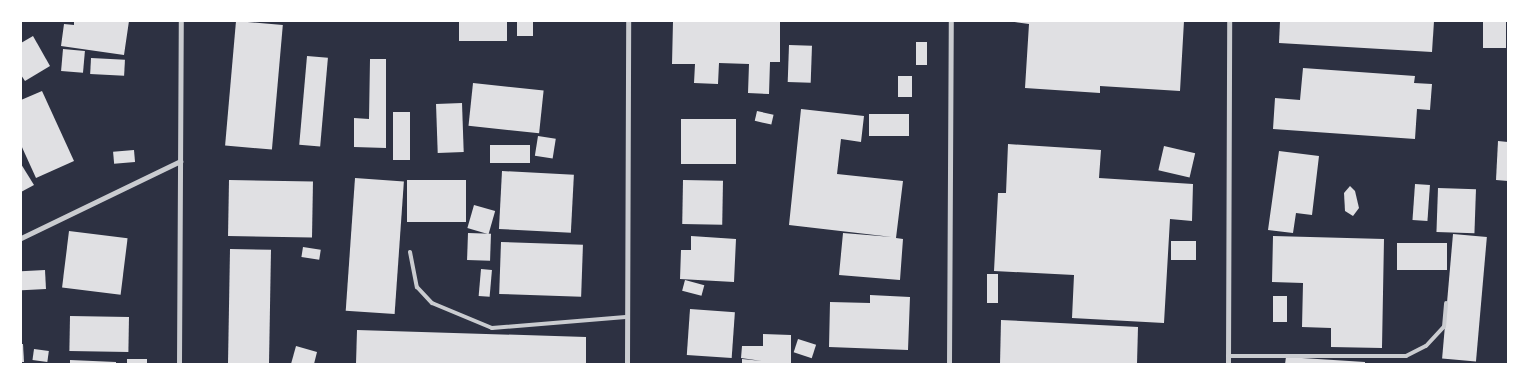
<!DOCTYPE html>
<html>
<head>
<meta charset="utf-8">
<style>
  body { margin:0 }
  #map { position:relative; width:1529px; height:385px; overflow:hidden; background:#2d3142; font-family:"DM Sans",sans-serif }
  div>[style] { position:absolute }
  .building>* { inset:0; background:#e0e0e3; transform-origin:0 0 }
  .service>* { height:4px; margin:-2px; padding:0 2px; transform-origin:2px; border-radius:2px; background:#caccd0 }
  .minor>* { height:5px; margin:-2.5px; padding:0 2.5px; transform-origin:2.5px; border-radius:2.5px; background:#caccd0 }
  span { translate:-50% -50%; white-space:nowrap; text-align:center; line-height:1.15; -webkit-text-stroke:4.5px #fff; paint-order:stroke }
  .frame { position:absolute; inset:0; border:22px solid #fff; pointer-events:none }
</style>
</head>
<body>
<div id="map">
  <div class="building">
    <div style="clip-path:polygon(74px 21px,129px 21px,124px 55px,61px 46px,64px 24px,74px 25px)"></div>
    <div style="left:236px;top:21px;width:47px;height:125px;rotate:5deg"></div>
    <div style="left:459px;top:21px;width:48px;height:20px"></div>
    <div style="left:517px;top:21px;width:16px;height:15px"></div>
    <div style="clip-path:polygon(673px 21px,780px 21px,780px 62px,770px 62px,769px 94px,748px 93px,749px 64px,719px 63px,718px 84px,694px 83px,695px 64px,672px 64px)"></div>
    <div style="clip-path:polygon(1008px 21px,1184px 21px,1180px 91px,1100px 86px,1100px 93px,1025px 88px,1029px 24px)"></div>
    <div style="clip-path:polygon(1280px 21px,1434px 21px,1432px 52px,1279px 43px)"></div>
    <div style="left:1483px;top:21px;width:23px;height:27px"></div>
    <div style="clip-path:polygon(33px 36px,50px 66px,25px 81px,21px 75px,21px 43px)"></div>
    <div style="left:916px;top:42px;width:11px;height:23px"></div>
    <div style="left:789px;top:45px;width:23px;height:37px;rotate:2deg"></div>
    <div style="left:63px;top:49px;width:22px;height:22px;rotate:5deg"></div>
    <div style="left:307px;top:56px;width:21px;height:89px;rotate:5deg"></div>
    <div style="left:91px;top:58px;width:34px;height:16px;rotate:3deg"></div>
    <div style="clip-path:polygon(370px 59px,386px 59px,386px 148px,354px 147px,354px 118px,369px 119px)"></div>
    <div style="clip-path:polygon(1303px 68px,1415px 76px,1414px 83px,1432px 84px,1430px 110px,1417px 109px,1415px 139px,1273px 129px,1275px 98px,1300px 100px)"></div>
    <div style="left:898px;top:76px;width:14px;height:21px"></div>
    <div style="left:473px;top:83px;width:71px;height:43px;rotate:6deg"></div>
    <div style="clip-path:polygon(42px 91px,74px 161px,36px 178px,21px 145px,21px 100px)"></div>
    <div style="left:462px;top:103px;width:49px;height:26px;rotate:88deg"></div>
    <div style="clip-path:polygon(801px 109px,864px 116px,861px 142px,841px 139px,837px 174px,903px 181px,896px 238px,903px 239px,900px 280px,839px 275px,843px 233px,892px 237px,789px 225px)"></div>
    <div style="left:757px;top:111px;width:17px;height:10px;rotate:13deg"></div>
    <div style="left:393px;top:112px;width:17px;height:48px"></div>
    <div style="left:909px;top:114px;width:22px;height:40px;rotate:90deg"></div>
    <div style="left:681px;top:119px;width:55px;height:45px"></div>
    <div style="left:538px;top:136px;width:18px;height:20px;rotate:9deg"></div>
    <div style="clip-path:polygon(1498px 141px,1508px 142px,1508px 181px,1496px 180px)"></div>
    <div style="clip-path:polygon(1008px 144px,1101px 150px,1099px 178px,1193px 184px,1192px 221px,1170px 219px,1164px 323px,1072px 318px,1074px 275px,994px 271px,998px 193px,1006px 193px)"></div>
    <div style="left:530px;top:145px;width:18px;height:40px;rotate:90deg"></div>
    <div style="left:1164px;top:146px;width:32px;height:25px;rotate:13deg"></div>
    <div style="left:134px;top:150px;width:12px;height:21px;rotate:85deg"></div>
    <div style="clip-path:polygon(1279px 151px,1319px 156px,1312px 215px,1296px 213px,1293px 233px,1268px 230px)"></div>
    <div style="clip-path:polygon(21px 164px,34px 185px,21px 192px)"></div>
    <div style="left:502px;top:171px;width:72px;height:58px;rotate:3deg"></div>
    <div style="left:355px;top:178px;width:49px;height:133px;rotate:4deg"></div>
    <div style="left:229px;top:180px;width:84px;height:56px;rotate:1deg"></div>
    <div style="left:407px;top:180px;width:59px;height:42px"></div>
    <div style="left:683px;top:180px;width:40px;height:44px;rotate:1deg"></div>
    <div style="left:1415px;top:184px;width:15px;height:36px;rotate:4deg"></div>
    <div style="clip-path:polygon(1350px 186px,1355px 191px,1359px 208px,1353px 216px,1345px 211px,1344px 193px)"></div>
    <div style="left:1438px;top:188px;width:38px;height:44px;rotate:2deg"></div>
    <div style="left:474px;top:205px;width:22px;height:24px;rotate:16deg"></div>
    <div style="left:69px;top:231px;width:59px;height:57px;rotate:7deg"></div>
    <div style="left:468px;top:233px;width:23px;height:27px;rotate:2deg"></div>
    <div style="left:1453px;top:234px;width:34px;height:125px;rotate:5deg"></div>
    <div style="clip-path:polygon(691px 236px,736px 239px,734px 282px,680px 279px,681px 250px,691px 250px)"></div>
    <div style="clip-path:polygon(1273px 236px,1384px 239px,1382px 348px,1331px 347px,1331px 328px,1302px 327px,1303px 283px,1272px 282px)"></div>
    <div style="left:1171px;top:241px;width:25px;height:19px"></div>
    <div style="left:501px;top:242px;width:82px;height:52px;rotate:2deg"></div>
    <div style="left:1397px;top:243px;width:50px;height:27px"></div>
    <div style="left:303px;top:247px;width:18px;height:10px;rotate:9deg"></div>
    <div style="left:230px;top:249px;width:41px;height:115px;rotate:1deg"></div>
    <div style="left:481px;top:269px;width:11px;height:27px;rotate:5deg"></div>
    <div style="left:45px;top:270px;width:19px;height:24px;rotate:87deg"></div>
    <div style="left:987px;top:274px;width:11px;height:29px"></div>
    <div style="left:685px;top:280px;width:20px;height:11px;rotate:15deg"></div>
    <div style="clip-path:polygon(870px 295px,910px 297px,908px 350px,829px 347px,830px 302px,870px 303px)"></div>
    <div style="left:1273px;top:296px;width:14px;height:26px"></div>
    <div style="left:690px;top:309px;width:45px;height:46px;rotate:4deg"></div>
    <div style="left:70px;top:316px;width:59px;height:35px;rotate:1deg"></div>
    <div style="clip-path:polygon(1001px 320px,1138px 327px,1137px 364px,1000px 364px)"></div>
    <div style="clip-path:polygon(357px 330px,586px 337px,586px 364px,356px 364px)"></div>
    <div style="clip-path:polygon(763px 334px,791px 335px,791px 364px,742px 364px,742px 359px,762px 361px,741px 358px,742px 346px,763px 346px)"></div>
    <div style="left:798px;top:339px;width:19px;height:14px;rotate:18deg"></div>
    <div style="clip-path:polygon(21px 344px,23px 344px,24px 362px,21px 362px)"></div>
    <div style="clip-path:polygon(296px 346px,317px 352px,314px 364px,291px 364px)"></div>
    <div style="left:34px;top:349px;width:15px;height:11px;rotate:8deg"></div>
    <div style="clip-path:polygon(1286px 357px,1365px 362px,1365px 364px,1285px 364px)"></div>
    <div style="left:127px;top:359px;width:20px;height:5px"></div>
    <div style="clip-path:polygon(70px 360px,116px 362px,116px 364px,70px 364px)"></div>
  </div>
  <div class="service">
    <div style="left:410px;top:252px;width:36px;rotate:79deg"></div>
    <div style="left:417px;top:287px;width:22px;rotate:47deg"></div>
    <div style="left:432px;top:303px;width:65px;rotate:22.6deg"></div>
    <div style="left:492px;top:328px;width:134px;rotate:-4.7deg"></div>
    <div style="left:1228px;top:356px;width:178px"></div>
    <div style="left:1406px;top:356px;width:22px;rotate:-27deg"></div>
    <div style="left:1426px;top:346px;width:26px;rotate:-47deg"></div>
    <div style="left:1444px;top:327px;width:24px;rotate:-85deg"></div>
  </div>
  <div class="minor">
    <div style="left:21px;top:238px;width:177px;rotate:-25.8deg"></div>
    <div style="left:179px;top:364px;width:343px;rotate:-89.7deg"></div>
    <div style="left:627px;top:364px;width:343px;rotate:-89.8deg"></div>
    <div style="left:949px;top:364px;width:343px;rotate:-89.7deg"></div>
    <div style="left:1228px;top:364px;width:343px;rotate:-89.8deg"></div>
  </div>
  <div class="frame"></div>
</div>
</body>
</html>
